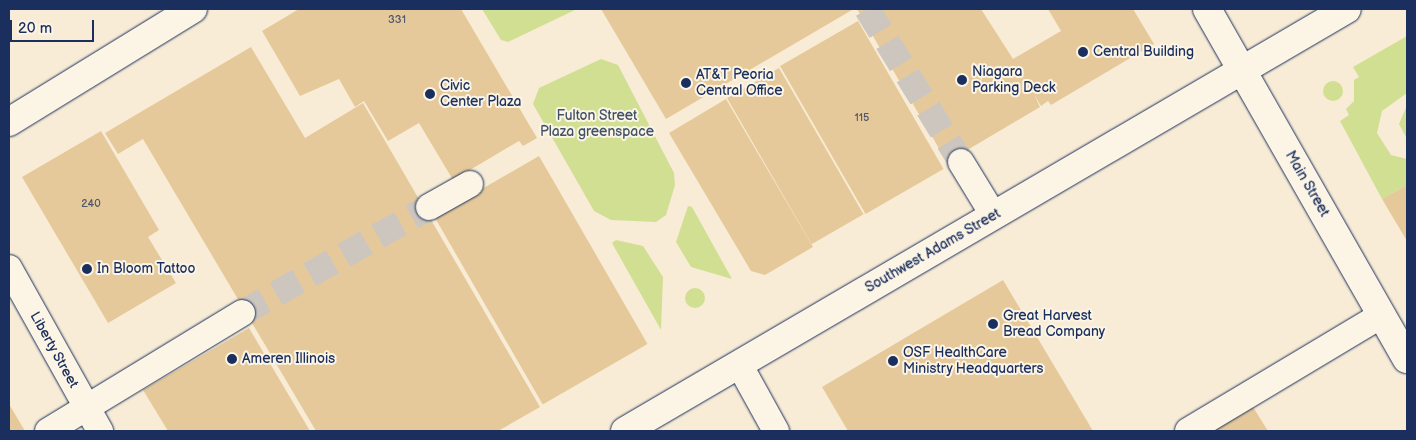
<!DOCTYPE html>
<html>
<head>
<meta charset="utf-8">
<style>
  body { margin:0 }
  #map { position:relative; width:1416px; height:440px; overflow:hidden; background:#f8ecd6; font-family:"Balsamiq Sans",sans-serif }
  div>[style] { position:absolute }
  .green>* { inset:0; background:#d1df92 }
  .round { border-radius:50% }
  .building>* { inset:0; background:#e6c99a; transform-origin:0 0 }
  .minor-tunnel>* { height:26px; margin-top:-13px; transform-origin:0; background:repeating-linear-gradient(90deg,#ccc6be 0 26px,transparent 0 39px) }
  .roads { filter:drop-shadow(0 0 1px #1b2f5e) drop-shadow(0 0 1px #1b2f5e) }
  .minor>* { height:26px; margin:-13px; padding:0 13px; transform-origin:13px; border-radius:13px; background:#fcf5e5 }
  .major>* { height:28px; margin:-14px; padding:0 14px; transform-origin:14px; border-radius:14px; background:#fcf5e5 }
  .dots>* { width:14px; height:14px; translate:-50% -50%; box-sizing:border-box; border:2px solid #fcf5e5; border-radius:50% }
  span { translate:-50% -50%; white-space:nowrap; text-align:center; line-height:1.15; -webkit-text-stroke:4px #fcf5e5; paint-order:stroke }
  .number-label { font-size:11px; color:#4e566d }
  .number-label span { -webkit-text-stroke-width:0 }
  .poi-label { font-size:14px; color:#1b2f5e }
  .left { translate:0 -50%; text-align:left }
  .park-label { font-size:14px; color:#3f5268 }
  .street-label { font-size:14px; color:#1b2f5e }
  .frame { position:absolute; inset:0; border:10px solid #1b2f5e; pointer-events:none }
  .scale { position:absolute; left:10px; top:20px; width:84px; height:22px; box-sizing:border-box; border:2px solid #1b2f5e; border-top:0; padding-left:6px; font-size:15px; line-height:18px; white-space:nowrap; color:#1b2f5e; -webkit-text-stroke:4px #fcf5e5; paint-order:stroke }
</style>
</head>
<body>
<div id="map">
  <div class="green">
    <div style="clip-path:polygon(482px 9px,577px 9px,508px 42px,501px 40px)"></div>
    <div style="clip-path:polygon(1407px 36px,1407px 93px,1382px 111px,1377px 133px,1391px 155px,1407px 159px,1407px 185px,1382px 199px,1340px 121px,1349px 115px,1346px 109px,1354px 101px,1354px 80px,1359px 77px,1353px 67px)"></div>
    <div style="clip-path:polygon(601px 59px,618px 65px,674px 173px,675px 185px,666px 215px,656px 222px,611px 220px,594px 211px,533px 104px,539px 88px)"></div>
    <div class="round" style="left:1323px;top:81px;width:20px;height:20px"></div>
    <div style="clip-path:polygon(1407px 105px,1407px 139px,1399px 124px)"></div>
    <div style="clip-path:polygon(688px 206px,692px 207px,732px 279px,691px 267px,676px 242px)"></div>
    <div style="clip-path:polygon(616px 240px,643px 246px,663px 277px,661px 330px,612px 243px)"></div>
    <div class="round" style="left:685px;top:288px;width:20px;height:20px"></div>
  </div>
  <div class="building">
    <div style="clip-path:polygon(299px 9px,461px 9px,537px 138px,523px 146px,519px 141px,453px 180px,419px 123px,388px 141px,364px 101px,355px 107px,339px 79px,300px 96px,262px 31px)"></div>
    <div style="clip-path:polygon(601px 9px,851px 9px,852px 10px,666px 119px)"></div>
    <div style="clip-path:polygon(857px 9px,981px 9px,1013px 59px,1061px 31px,1048px 9px,1133px 9px,1154px 44px,1051px 105px,1048px 101px,1041px 106px,1034px 94px,1040px 107px,947px 162px)"></div>
    <div style="left:858px;top:21px;width:171px;height:90px;rotate:60deg"></div>
    <div style="clip-path:polygon(251px 47px,305px 138px,363px 103px,540px 407px,498px 431px,316px 431px,143px 139px,118px 154px,105px 133px)"></div>
    <div style="left:779px;top:68px;width:169px;height:60px;rotate:60deg"></div>
    <div style="clip-path:polygon(726px 99px,813px 247px,765px 275px,751px 271px,669px 133px)"></div>
    <div style="clip-path:polygon(101px 131px,159px 230px,148px 237px,176px 283px,108px 323px,22px 177px)"></div>
    <div style="left:539px;top:156px;width:217px;height:121px;rotate:60deg"></div>
    <div style="clip-path:polygon(1407px 185px,1407px 241px,1382px 199px)"></div>
    <div style="clip-path:polygon(1003px 280px,1093px 431px,848px 431px,822px 387px)"></div>
    <div style="clip-path:polygon(249px 328px,310px 431px,168px 431px,143px 390px)"></div>
    <div style="clip-path:polygon(9px 404px,25px 431px,9px 431px)"></div>
    <div style="clip-path:polygon(1253px 407px,1268px 431px,1211px 431px)"></div>
  </div>
  <div class="minor-tunnel">
    <div style="left:867px;top:9px;width:180px;rotate:58.4deg"></div>
    <div style="left:242px;top:313px;width:215px;rotate:-29.5deg"></div>
  </div>
  <div class="roads">
    <div class="minor">
      <div style="left:961px;top:162px;width:63px;rotate:58.6deg"></div>
      <div style="left:429px;top:207px;width:47px;rotate:-29.3deg"></div>
      <div style="left:9px;top:268px;width:187px;rotate:60.8deg"></div>
      <div style="left:739px;top:364px;width:77px;rotate:61.1deg"></div>
      <div style="left:48px;top:431px;width:227px;rotate:-31.3deg"></div>
      <div style="left:1188px;top:431px;width:226px;rotate:-30.9deg"></div>
    </div>
    <div class="major">
      <div style="left:1207px;top:9px;width:403px;rotate:60.3deg"></div>
      <div style="left:9px;top:122px;width:216px;rotate:-31.6deg"></div>
      <div style="left:625px;top:431px;width:836px;rotate:-30.31deg"></div>
    </div>
  </div>
  <div class="dots">
    <div style="left:1083px;top:52px;background:#1b2f5e"></div>
    <div style="left:962px;top:80px;background:#1b2f5e"></div>
    <div style="left:686px;top:83px;background:#1b2f5e"></div>
    <div style="left:430px;top:94px;background:#1b2f5e"></div>
    <div style="left:87px;top:269px;background:#1b2f5e"></div>
    <div style="left:993px;top:324px;background:#1b2f5e"></div>
    <div style="left:232px;top:359px;background:#1b2f5e"></div>
    <div style="left:893px;top:361px;background:#1b2f5e"></div>
  </div>
  <div class="number-label">
    <span style="left:397px;top:20px">331</span>
    <span style="left:862px;top:118px">115</span>
    <span style="left:91px;top:204px">240</span>
  </div>
  <div class="poi-label">
    <span class="left" style="left:1093px;top:52px">Central Building</span>
    <span class="left" style="left:972px;top:80px">Niagara<br>Parking Deck</span>
    <span class="left" style="left:696px;top:83px">AT&amp;T Peoria<br>Central Office</span>
    <span class="left" style="left:440px;top:94px">Civic<br>Center Plaza</span>
    <span class="left" style="left:97px;top:269px">In Bloom Tattoo</span>
    <span class="left" style="left:1003px;top:324px">Great Harvest<br>Bread Company</span>
    <span class="left" style="left:903px;top:361px">OSF HealthCare<br>Ministry Headquarters</span>
    <span class="left" style="left:242px;top:359px">Ameren Illinois</span>
  </div>
  <div class="park-label">
    <span style="left:597px;top:124px">Fulton Street<br>Plaza greenspace</span>
  </div>
  <div class="street-label">
    <span style="left:1307px;top:184px;rotate:60deg">Main Street</span>
    <span style="left:933px;top:251px;rotate:-30deg">Southwest Adams Street</span>
    <span style="left:54px;top:350px;rotate:61deg">Liberty Street</span>
  </div>
  <div class="frame"></div>
  <div class="scale">20 m</div>
</div>
</body>
</html>
